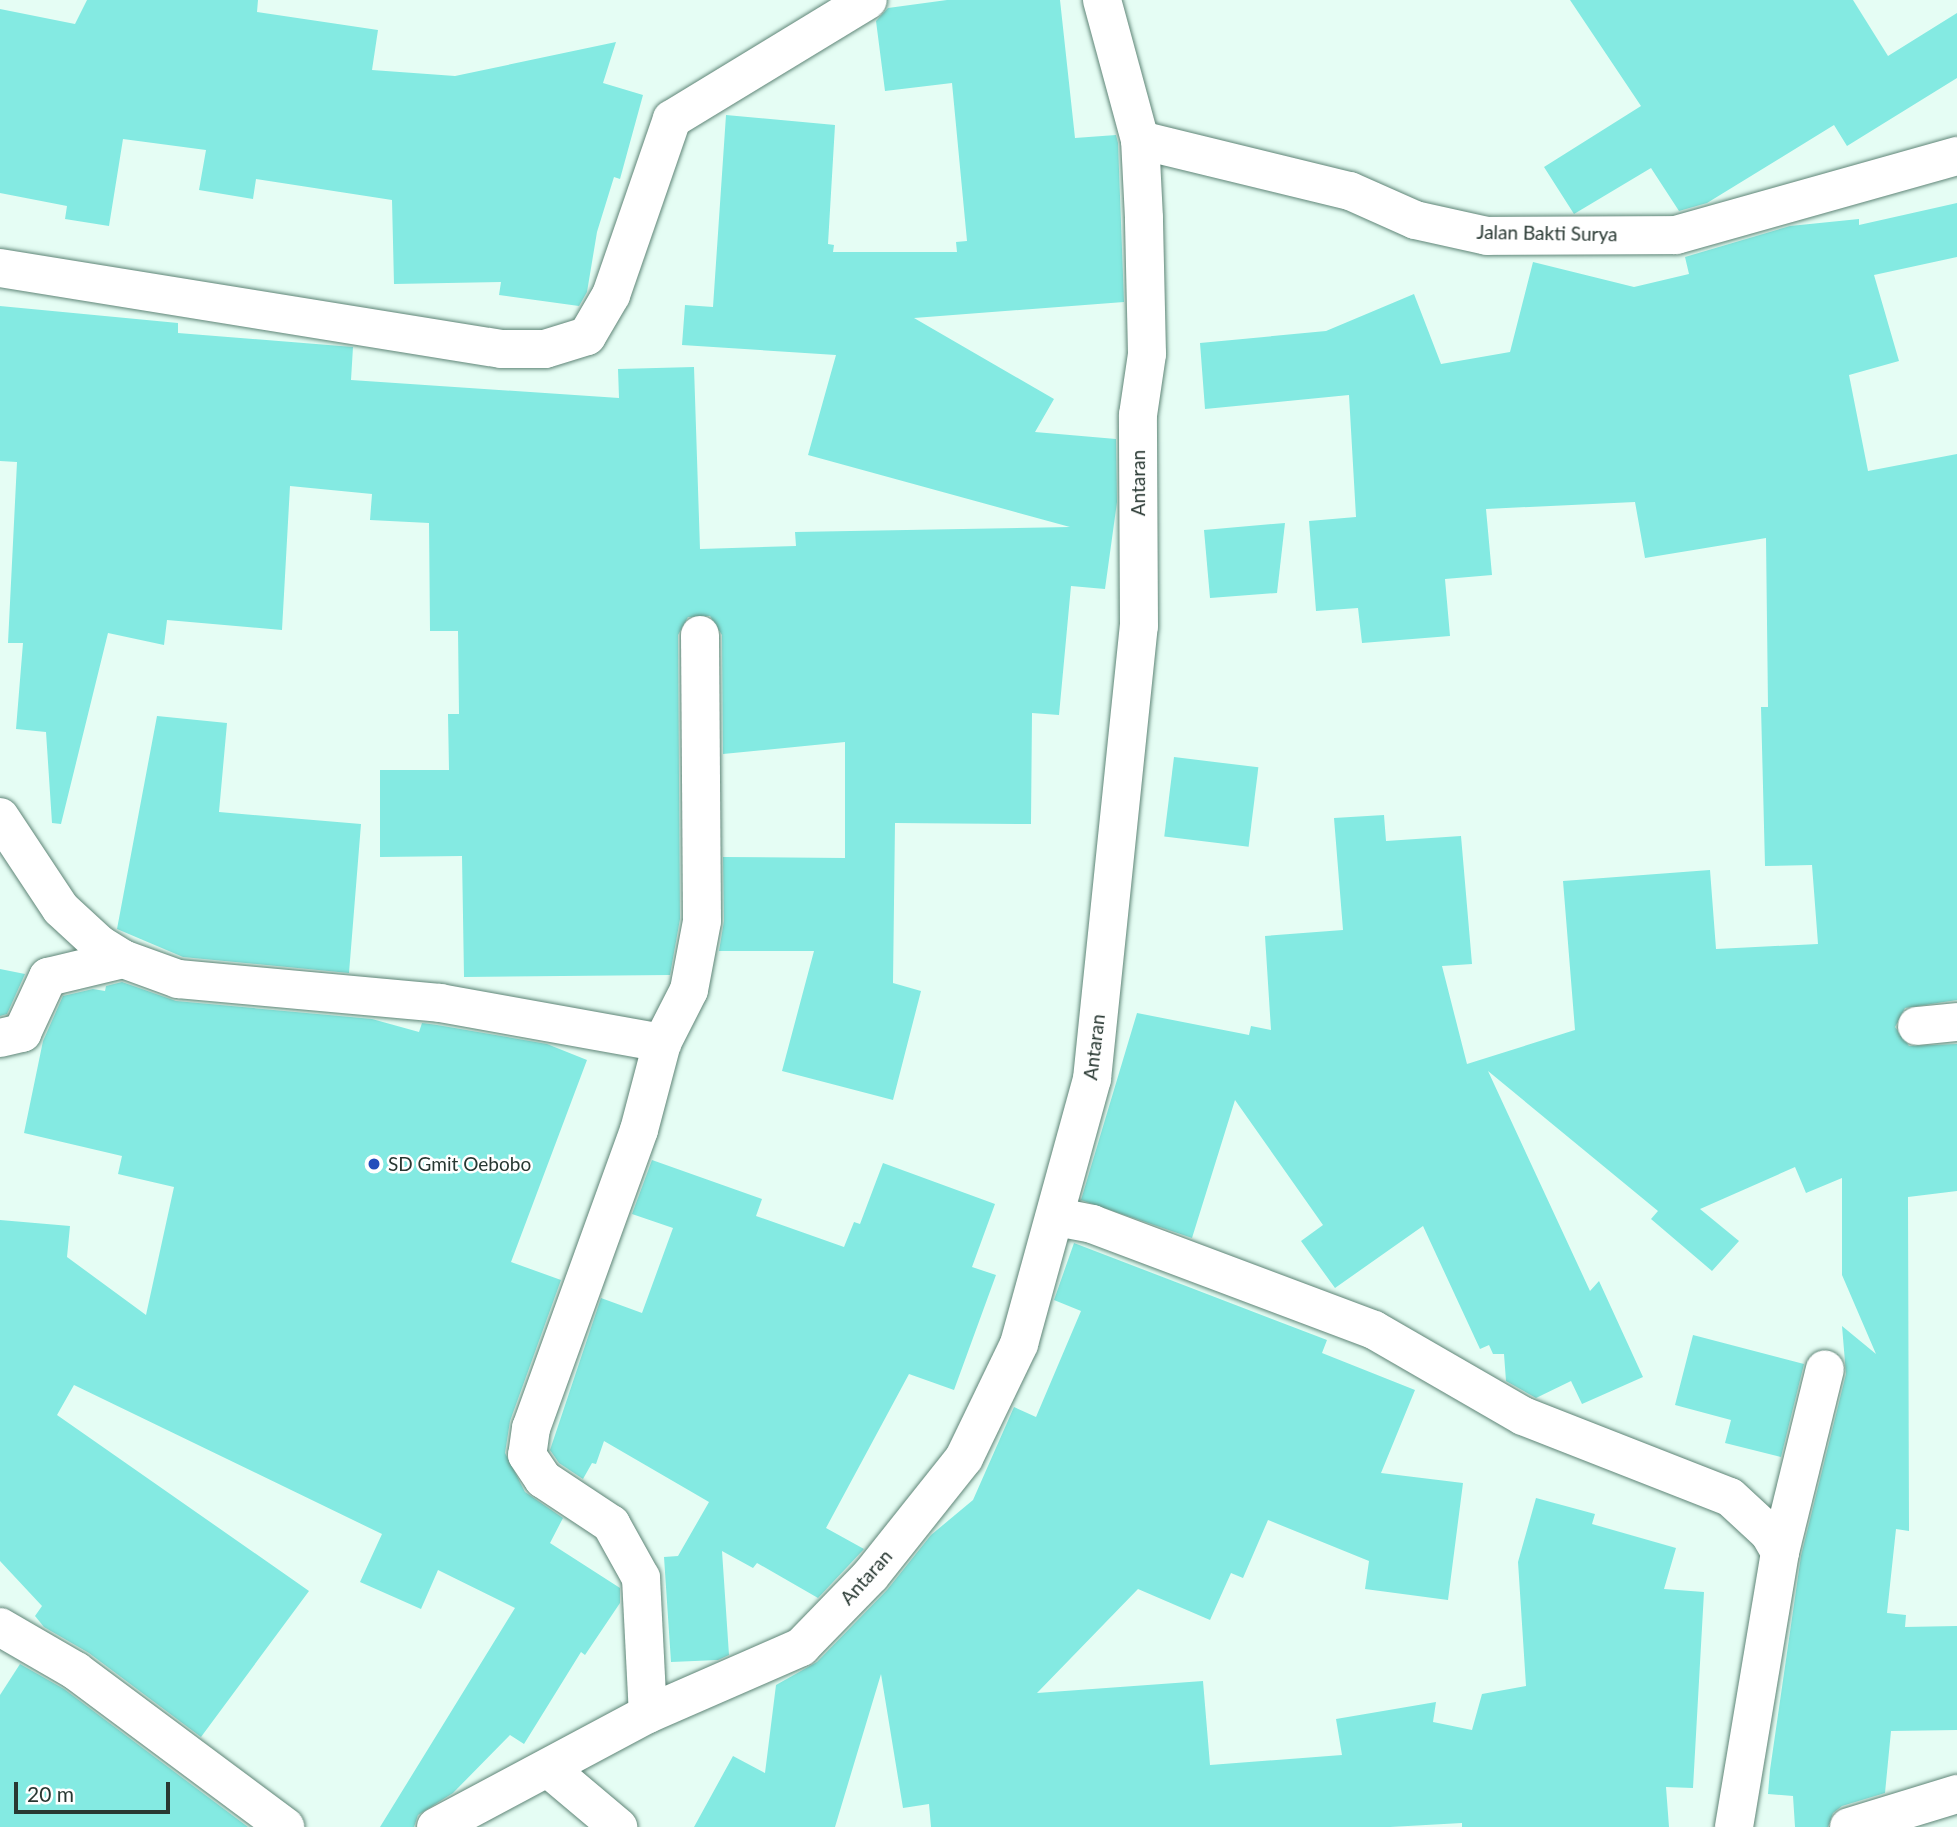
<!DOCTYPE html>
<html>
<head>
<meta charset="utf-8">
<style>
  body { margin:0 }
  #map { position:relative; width:1957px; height:1827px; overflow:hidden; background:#e5fdf4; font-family:Lato,sans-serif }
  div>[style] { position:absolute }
  .building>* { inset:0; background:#84eae2; transform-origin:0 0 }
  .roads { filter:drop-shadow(0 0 2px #5f8577) drop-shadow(0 0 2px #5f8577) }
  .minor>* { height:38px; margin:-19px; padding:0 19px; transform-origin:19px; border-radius:19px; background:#fff }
  .dots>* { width:19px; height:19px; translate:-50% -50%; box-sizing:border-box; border:4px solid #fff; border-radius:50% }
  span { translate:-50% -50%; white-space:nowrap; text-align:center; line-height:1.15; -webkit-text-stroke:5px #fff; paint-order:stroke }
  .street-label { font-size:19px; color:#283832 }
  .poi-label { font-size:19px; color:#283832 }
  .left { translate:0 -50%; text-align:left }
  .scale { position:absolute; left:14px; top:1782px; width:156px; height:32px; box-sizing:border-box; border:4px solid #283832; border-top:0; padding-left:9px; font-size:21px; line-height:24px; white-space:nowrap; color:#283832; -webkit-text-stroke:5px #fff; paint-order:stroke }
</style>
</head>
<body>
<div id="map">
  <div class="building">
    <div style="clip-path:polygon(87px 0,258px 0,257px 12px,378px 30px,372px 70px,455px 76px,616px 42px,603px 83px,643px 95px,620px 179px,614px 177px,597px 232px,587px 292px,579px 306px,499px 295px,501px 282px,394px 284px,392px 200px,256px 179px,253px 199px,199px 190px,206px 150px,123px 139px,109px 226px,65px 219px,67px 206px,0 193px,0 9px,75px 24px)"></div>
    <div style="clip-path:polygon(947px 0,1060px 0,1075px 138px,1116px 135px,1118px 143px,1124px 302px,914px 318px,1054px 399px,1035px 432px,1116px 439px,1117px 502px,1105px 589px,1071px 586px,1059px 715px,1032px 713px,1031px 824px,895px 823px,893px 983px,921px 991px,893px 1100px,782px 1071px,814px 951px,719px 951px,724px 921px,723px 857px,845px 858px,845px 742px,723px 754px,722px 635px,710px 616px,688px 617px,678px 635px,680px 919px,670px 975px,464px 977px,462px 856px,380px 857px,380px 770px,449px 770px,448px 714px,459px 714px,458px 631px,430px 631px,429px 523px,370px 520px,372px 494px,290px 486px,282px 630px,167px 620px,164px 645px,108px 633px,61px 824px,52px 823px,46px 732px,16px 729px,23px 643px,8px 643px,17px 462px,0 461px,0 306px,178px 323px,178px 333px,353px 347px,351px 380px,619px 398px,618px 369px,694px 367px,700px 549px,796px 546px,795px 532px,1070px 527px,808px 455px,836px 355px,682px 345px,685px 305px,713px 307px,726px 115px,835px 125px,828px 244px,834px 245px,833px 252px,957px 252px,956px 242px,967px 241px,952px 83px,885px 91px,876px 21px,888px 8px)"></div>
    <div style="clip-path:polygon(1570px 0,1853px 0,1888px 56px,1957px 13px,1957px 78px,1847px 146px,1834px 125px,1707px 203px,1679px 211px,1651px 168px,1574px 214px,1544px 167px,1641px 106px)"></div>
    <div style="clip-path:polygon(1957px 203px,1957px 257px,1874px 275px,1899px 361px,1849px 375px,1868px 471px,1957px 454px,1957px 1000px,1905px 1008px,1895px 1027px,1909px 1046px,1957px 1044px,1957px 1191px,1908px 1197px,1909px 1531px,1896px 1529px,1887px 1613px,1906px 1615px,1905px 1627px,1957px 1626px,1957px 1730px,1891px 1731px,1885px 1793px,1842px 1806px,1833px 1813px,1828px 1827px,1795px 1827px,1793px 1796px,1768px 1794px,1770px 1770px,1801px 1556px,1846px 1374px,1842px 1326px,1876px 1354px,1842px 1275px,1842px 1178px,1806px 1193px,1795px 1167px,1700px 1209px,1739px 1241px,1712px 1271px,1651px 1219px,1658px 1211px,1488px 1071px,1590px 1291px,1599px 1281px,1643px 1377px,1582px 1404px,1571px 1381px,1536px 1398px,1506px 1381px,1504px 1354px,1493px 1354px,1489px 1345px,1480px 1349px,1423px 1226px,1335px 1288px,1301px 1241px,1323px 1225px,1235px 1100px,1192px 1238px,1081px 1200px,1137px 1013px,1249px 1035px,1251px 1026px,1271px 1030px,1265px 936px,1343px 930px,1334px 818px,1384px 815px,1386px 841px,1461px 836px,1472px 964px,1442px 966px,1467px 1064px,1575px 1030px,1563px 881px,1710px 870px,1716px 949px,1818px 944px,1812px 865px,1765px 866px,1761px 707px,1768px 707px,1766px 538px,1645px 558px,1635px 502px,1486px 509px,1492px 575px,1445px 579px,1450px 636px,1362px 643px,1358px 608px,1316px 611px,1309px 521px,1356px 517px,1349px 395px,1205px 409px,1200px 343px,1326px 331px,1414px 294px,1441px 364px,1510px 352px,1533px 262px,1634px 287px,1689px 274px,1685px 257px,1790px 226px,1859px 219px,1859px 225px)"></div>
    <div style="clip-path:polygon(1285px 523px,1277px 593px,1210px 598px,1204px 530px)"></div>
    <div style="clip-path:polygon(157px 716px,227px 723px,219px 812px,361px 824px,349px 973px,183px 957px,117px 929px)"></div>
    <div style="left:1174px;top:757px;width:85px;height:80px;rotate:7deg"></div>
    <div style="clip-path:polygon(0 969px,25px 974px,7px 1014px,0 1016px)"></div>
    <div style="clip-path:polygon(122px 982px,176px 1001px,372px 1019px,419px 1032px,422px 1023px,437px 1025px,547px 1044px,587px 1060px,511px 1262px,561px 1280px,510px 1421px,505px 1453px,525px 1492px,563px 1518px,550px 1543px,620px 1588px,620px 1603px,585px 1655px,581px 1652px,524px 1744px,510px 1735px,453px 1793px,418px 1815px,414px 1827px,380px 1827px,515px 1608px,438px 1570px,421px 1609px,360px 1582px,382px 1534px,74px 1385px,57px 1415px,309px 1591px,201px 1737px,89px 1653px,44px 1627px,35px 1616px,42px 1606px,0 1561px,0 1220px,70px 1226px,67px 1257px,146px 1315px,174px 1187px,118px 1174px,122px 1156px,24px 1133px,43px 1041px,63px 996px,93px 989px,105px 991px,106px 986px)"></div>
    <div style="clip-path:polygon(652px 1160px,762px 1199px,756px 1216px,844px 1247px,854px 1222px,860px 1224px,883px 1163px,995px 1204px,972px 1267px,996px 1275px,954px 1390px,909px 1374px,826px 1528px,864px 1549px,818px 1598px,757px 1563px,753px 1568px,722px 1551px,729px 1655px,718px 1660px,671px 1662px,664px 1557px,678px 1556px,709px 1502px,604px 1441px,596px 1464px,592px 1463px,583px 1479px,559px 1463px,550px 1450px,601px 1298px,642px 1313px,673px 1228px,632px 1214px)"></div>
    <div style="clip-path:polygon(1074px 1243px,1327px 1340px,1322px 1353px,1415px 1390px,1381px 1473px,1463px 1483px,1448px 1600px,1365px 1589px,1369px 1561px,1268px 1520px,1243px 1578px,1231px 1573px,1210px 1620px,1138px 1589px,1037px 1693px,1203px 1681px,1210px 1765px,1342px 1755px,1336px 1719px,1436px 1702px,1433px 1722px,1472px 1730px,1482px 1694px,1526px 1686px,1518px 1562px,1536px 1498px,1595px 1514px,1592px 1524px,1676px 1548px,1664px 1589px,1704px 1592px,1693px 1788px,1666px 1787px,1669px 1827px,1462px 1827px,1462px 1823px,1390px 1827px,931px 1827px,929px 1804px,903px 1808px,881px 1674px,835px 1827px,694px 1827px,733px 1756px,765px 1773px,776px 1685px,817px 1662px,887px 1590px,931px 1535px,973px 1500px,1014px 1407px,1036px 1417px,1081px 1311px,1054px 1300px)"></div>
    <div style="clip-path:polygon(1693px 1335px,1804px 1364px,1781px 1457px,1725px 1443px,1731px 1420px,1675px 1405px)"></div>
    <div style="clip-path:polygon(20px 1664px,64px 1689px,248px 1827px,0 1827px,0 1695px)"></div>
  </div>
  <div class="roads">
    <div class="minor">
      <div style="left:1140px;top:140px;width:216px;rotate:13.7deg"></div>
      <div style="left:1350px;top:191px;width:71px;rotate:24deg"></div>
      <div style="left:1415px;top:220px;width:74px;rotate:12.5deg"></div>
      <div style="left:1487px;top:236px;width:189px;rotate:-0.3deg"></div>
      <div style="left:1676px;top:235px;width:292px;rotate:-15.7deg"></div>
      <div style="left:0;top:268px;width:508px;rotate:9.18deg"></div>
      <div style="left:501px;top:349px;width:44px"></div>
      <div style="left:545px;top:349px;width:44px;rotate:-17.2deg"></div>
      <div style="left:587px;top:336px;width:48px;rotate:-59.7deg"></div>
      <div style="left:611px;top:295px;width:186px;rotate:-70.9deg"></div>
      <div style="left:672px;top:119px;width:229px;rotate:-31.3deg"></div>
      <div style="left:0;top:817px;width:110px;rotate:56.5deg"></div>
      <div style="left:61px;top:909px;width:52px;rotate:42.6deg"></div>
      <div style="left:99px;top:944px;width:28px;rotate:32deg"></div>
      <div style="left:123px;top:959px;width:59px;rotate:20deg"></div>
      <div style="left:178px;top:979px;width:263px;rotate:5.2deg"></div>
      <div style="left:440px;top:1003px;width:226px;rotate:10.2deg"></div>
      <div style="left:662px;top:1043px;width:90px;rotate:104.8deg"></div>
      <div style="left:639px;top:1130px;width:317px;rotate:109.9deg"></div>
      <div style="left:531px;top:1428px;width:27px;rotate:98deg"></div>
      <div style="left:527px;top:1455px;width:29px;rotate:56deg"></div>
      <div style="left:543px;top:1479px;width:82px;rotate:33.5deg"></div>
      <div style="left:611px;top:1524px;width:62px;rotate:60.9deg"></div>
      <div style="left:641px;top:1578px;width:136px;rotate:87.1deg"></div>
      <div style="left:1917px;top:1026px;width:40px;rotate:-5.7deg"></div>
      <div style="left:0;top:1038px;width:23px;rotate:-13deg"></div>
      <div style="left:22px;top:1033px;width:62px;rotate:-65.1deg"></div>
      <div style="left:48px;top:977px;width:77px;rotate:-13.5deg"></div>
      <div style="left:662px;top:1043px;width:59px;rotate:-63deg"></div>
      <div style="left:689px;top:990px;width:70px;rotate:-79.3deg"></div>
      <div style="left:702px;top:921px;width:286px;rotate:-90.4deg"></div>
      <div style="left:1057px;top:1217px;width:36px;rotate:11deg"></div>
      <div style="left:1092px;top:1224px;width:301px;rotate:20.6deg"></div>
      <div style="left:1374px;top:1330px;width:172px;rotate:30deg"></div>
      <div style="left:1523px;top:1416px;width:222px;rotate:21.4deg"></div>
      <div style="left:1730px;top:1497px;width:53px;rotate:42.7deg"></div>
      <div style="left:1769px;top:1533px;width:22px;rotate:60deg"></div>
      <div style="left:0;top:1627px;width:88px;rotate:30.1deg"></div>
      <div style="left:76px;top:1671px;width:261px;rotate:36.7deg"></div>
      <div style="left:548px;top:1768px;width:92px;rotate:40.1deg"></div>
      <div style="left:436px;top:1827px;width:240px;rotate:-28.1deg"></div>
      <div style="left:648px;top:1714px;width:167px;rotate:-23.6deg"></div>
      <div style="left:801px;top:1647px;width:100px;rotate:-45.8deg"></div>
      <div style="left:871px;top:1575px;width:149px;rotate:-51.5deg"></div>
      <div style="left:964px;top:1458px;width:127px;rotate:-64.2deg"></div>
      <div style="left:1019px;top:1344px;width:275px;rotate:-74.6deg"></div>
      <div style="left:1092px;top:1079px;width:455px;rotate:-84.1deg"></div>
      <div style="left:1139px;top:626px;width:211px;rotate:-90.3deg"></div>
      <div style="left:1138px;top:415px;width:62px;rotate:-81.6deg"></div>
      <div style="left:1147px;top:354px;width:136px;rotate:-91.3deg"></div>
      <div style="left:1144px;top:218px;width:78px;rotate:-92.9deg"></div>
      <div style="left:1140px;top:140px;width:145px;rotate:-105.2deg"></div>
      <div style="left:1734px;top:1827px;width:279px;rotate:-80.5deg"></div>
      <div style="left:1780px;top:1552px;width:188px;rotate:-76.2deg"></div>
      <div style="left:1849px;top:1827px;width:113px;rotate:-17deg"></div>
    </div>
  </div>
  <div class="dots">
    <div style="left:374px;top:1164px;background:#224dbb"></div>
  </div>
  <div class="street-label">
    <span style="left:1547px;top:233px;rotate:1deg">Jalan Bakti Surya</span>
    <span style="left:1138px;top:483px;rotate:-90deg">Antaran</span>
    <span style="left:1094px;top:1047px;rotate:-83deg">Antaran</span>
    <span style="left:866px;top:1577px;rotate:-48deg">Antaran</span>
  </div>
  <div class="poi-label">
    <span class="left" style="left:388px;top:1164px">SD Gmit Oebobo</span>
  </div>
  <div class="scale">20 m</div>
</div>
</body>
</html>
